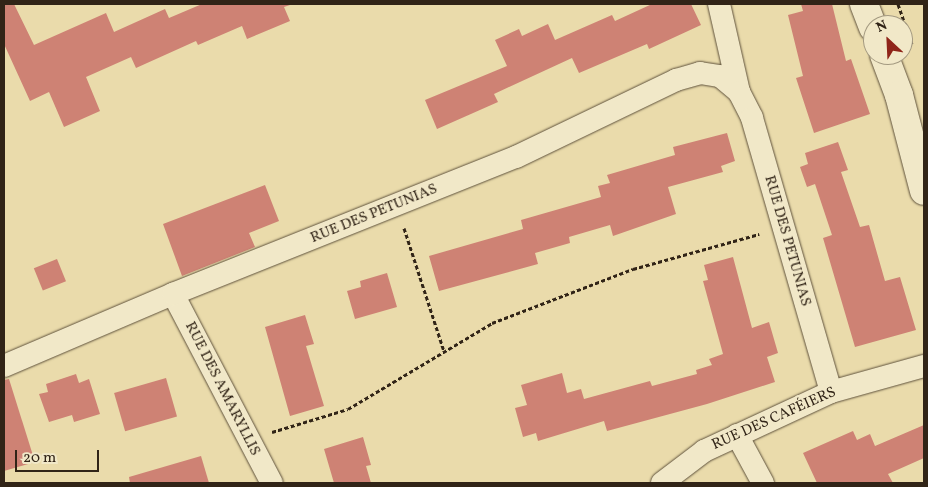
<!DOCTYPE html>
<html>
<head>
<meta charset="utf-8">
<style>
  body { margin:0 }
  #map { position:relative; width:928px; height:487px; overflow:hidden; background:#eadbab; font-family:Vollkorn,serif }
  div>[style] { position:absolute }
  .building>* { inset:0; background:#ce8274; transform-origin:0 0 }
  .path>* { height:3px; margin-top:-1.5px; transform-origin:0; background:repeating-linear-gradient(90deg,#312417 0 4px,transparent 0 6.5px) }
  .roads { filter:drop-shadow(0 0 1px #5f523c) drop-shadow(0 0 1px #5f523c) }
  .minor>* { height:22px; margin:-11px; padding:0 11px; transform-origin:11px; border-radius:11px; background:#f1e8c8 }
  .tertiary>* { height:28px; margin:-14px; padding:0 14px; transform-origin:14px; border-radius:14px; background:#f1e8c8 }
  span { translate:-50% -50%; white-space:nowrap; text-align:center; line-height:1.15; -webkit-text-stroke:4.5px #f1e8c8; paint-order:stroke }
  .street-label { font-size:15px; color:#312417 }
  .frame { position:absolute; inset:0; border:5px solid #312417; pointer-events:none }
  .north { position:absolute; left:863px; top:15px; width:50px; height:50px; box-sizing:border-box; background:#f1e8c8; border:1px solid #a49a81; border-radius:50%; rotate:335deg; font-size:14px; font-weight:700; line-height:20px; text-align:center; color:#312417 }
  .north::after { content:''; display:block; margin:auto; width:18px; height:22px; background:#8f2418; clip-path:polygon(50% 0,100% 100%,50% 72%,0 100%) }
  .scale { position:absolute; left:15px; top:450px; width:84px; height:22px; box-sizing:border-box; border:2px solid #312417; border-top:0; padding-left:6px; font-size:15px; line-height:18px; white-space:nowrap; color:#312417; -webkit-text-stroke:4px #f1e8c8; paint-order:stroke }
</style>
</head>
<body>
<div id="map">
  <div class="building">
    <div style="clip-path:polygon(4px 4px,14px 4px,34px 45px,106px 13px,114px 32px,165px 9px,169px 18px,202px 4px,293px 4px,284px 7px,290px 21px,247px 39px,242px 26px,198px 45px,196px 41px,136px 68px,131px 57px,86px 77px,100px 111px,64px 127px,49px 92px,30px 101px,4px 44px)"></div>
    <div style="clip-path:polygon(652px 4px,691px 4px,701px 25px,649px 49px,647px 44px,579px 73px,572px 58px,494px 94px,498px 102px,437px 129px,425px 100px,507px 66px,495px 40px,519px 29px,522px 36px,548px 24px,555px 40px,612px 15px,615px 21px)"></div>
    <div style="clip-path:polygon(801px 4px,832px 4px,846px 61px,851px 59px,870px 114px,814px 133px,796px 78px,803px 76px,788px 15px,803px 11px)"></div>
    <div style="clip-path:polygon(727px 133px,735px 161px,721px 166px,723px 172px,668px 187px,676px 214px,613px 236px,610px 225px,569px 237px,570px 243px,535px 253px,538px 264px,439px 291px,429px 256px,523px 229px,521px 220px,601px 197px,598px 186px,610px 183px,607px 175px,675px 155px,673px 147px)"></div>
    <div style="clip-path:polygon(838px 142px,848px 170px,841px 172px,860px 227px,869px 225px,885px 281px,900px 277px,916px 330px,855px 347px,823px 238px,832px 235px,815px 184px,807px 187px,800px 167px,808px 164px,805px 153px)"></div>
    <div style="clip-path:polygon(265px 185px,279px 221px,249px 233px,255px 247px,182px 276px,163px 224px)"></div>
    <div style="clip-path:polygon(733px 257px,752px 328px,769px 322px,778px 353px,767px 357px,775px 382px,707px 404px,607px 431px,604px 421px,538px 441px,536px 433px,523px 437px,515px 408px,527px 405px,521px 385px,562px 373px,567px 393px,581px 389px,584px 399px,650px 381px,652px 386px,697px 374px,696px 370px,712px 365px,709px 359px,723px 354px,703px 281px,708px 280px,704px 265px)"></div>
    <div style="left:57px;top:259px;width:24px;height:25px;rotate:68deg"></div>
    <div style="clip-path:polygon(387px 273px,397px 307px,355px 319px,347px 291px,361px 287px,360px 281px)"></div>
    <div style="clip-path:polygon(305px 315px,314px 344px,306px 346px,324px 406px,290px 416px,265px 327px)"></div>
    <div style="clip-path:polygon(76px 374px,79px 383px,89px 379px,100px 414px,74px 422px,72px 415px,49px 422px,39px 394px,48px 392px,46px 384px)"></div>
    <div style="left:166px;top:378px;width:40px;height:54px;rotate:74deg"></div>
    <div style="clip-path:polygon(9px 379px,35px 462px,4px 471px,4px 380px)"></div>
    <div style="clip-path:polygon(924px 425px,924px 458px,888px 474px,893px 483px,817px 483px,803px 453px,853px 431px,857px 440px,870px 434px,875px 446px)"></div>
    <div style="clip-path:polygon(363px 437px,371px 465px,366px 466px,371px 483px,334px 483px,324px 449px)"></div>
    <div style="clip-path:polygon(201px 456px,209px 483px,130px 483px,129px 477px)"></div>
  </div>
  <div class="path">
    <div style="left:898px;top:4px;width:42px;rotate:70.7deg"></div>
    <div style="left:404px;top:228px;width:129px;rotate:72deg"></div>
    <div style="left:272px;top:432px;width:79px;rotate:-16.8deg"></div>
    <div style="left:348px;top:409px;width:168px;rotate:-30.8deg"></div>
    <div style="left:492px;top:323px;width:151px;rotate:-21deg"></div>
    <div style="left:633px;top:269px;width:131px;rotate:-15.5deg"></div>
  </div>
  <div class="roads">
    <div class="minor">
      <div style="left:719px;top:4px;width:90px;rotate:77.2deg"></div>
      <div style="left:173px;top:294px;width:213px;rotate:62.4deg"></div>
      <div style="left:4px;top:366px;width:184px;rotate:-23.1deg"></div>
      <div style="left:173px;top:294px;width:369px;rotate:-21.8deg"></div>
      <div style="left:516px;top:157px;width:178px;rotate:-25.7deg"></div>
      <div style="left:676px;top:80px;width:25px;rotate:-16deg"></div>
      <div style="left:700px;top:73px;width:20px;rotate:9deg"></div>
      <div style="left:720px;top:76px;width:25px;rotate:40deg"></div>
      <div style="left:739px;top:92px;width:29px;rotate:63deg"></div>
      <div style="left:752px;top:118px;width:285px;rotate:73.9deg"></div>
      <div style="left:737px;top:435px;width:55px;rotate:61.6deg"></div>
      <div style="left:662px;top:483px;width:53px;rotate:-37.3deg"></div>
      <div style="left:704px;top:451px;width:140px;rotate:-24.9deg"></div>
      <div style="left:831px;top:392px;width:97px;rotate:-15.6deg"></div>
    </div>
    <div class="tertiary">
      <div style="left:864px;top:4px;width:25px;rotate:69deg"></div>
      <div style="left:884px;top:55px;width:43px;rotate:69.4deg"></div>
      <div style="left:899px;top:95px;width:99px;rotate:75.4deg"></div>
    </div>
  </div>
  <div class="street-label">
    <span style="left:374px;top:214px;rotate:-22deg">RUE DES PETUNIAS</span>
    <span style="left:787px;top:241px;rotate:74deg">RUE DES PETUNIAS</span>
    <span style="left:222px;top:389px;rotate:63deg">RUE DES AMARYLLIS</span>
    <span style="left:774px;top:419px;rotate:-24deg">RUE DES CAFÉIERS</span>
  </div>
  <div class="frame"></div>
  <div class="north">N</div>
  <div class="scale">20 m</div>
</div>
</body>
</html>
